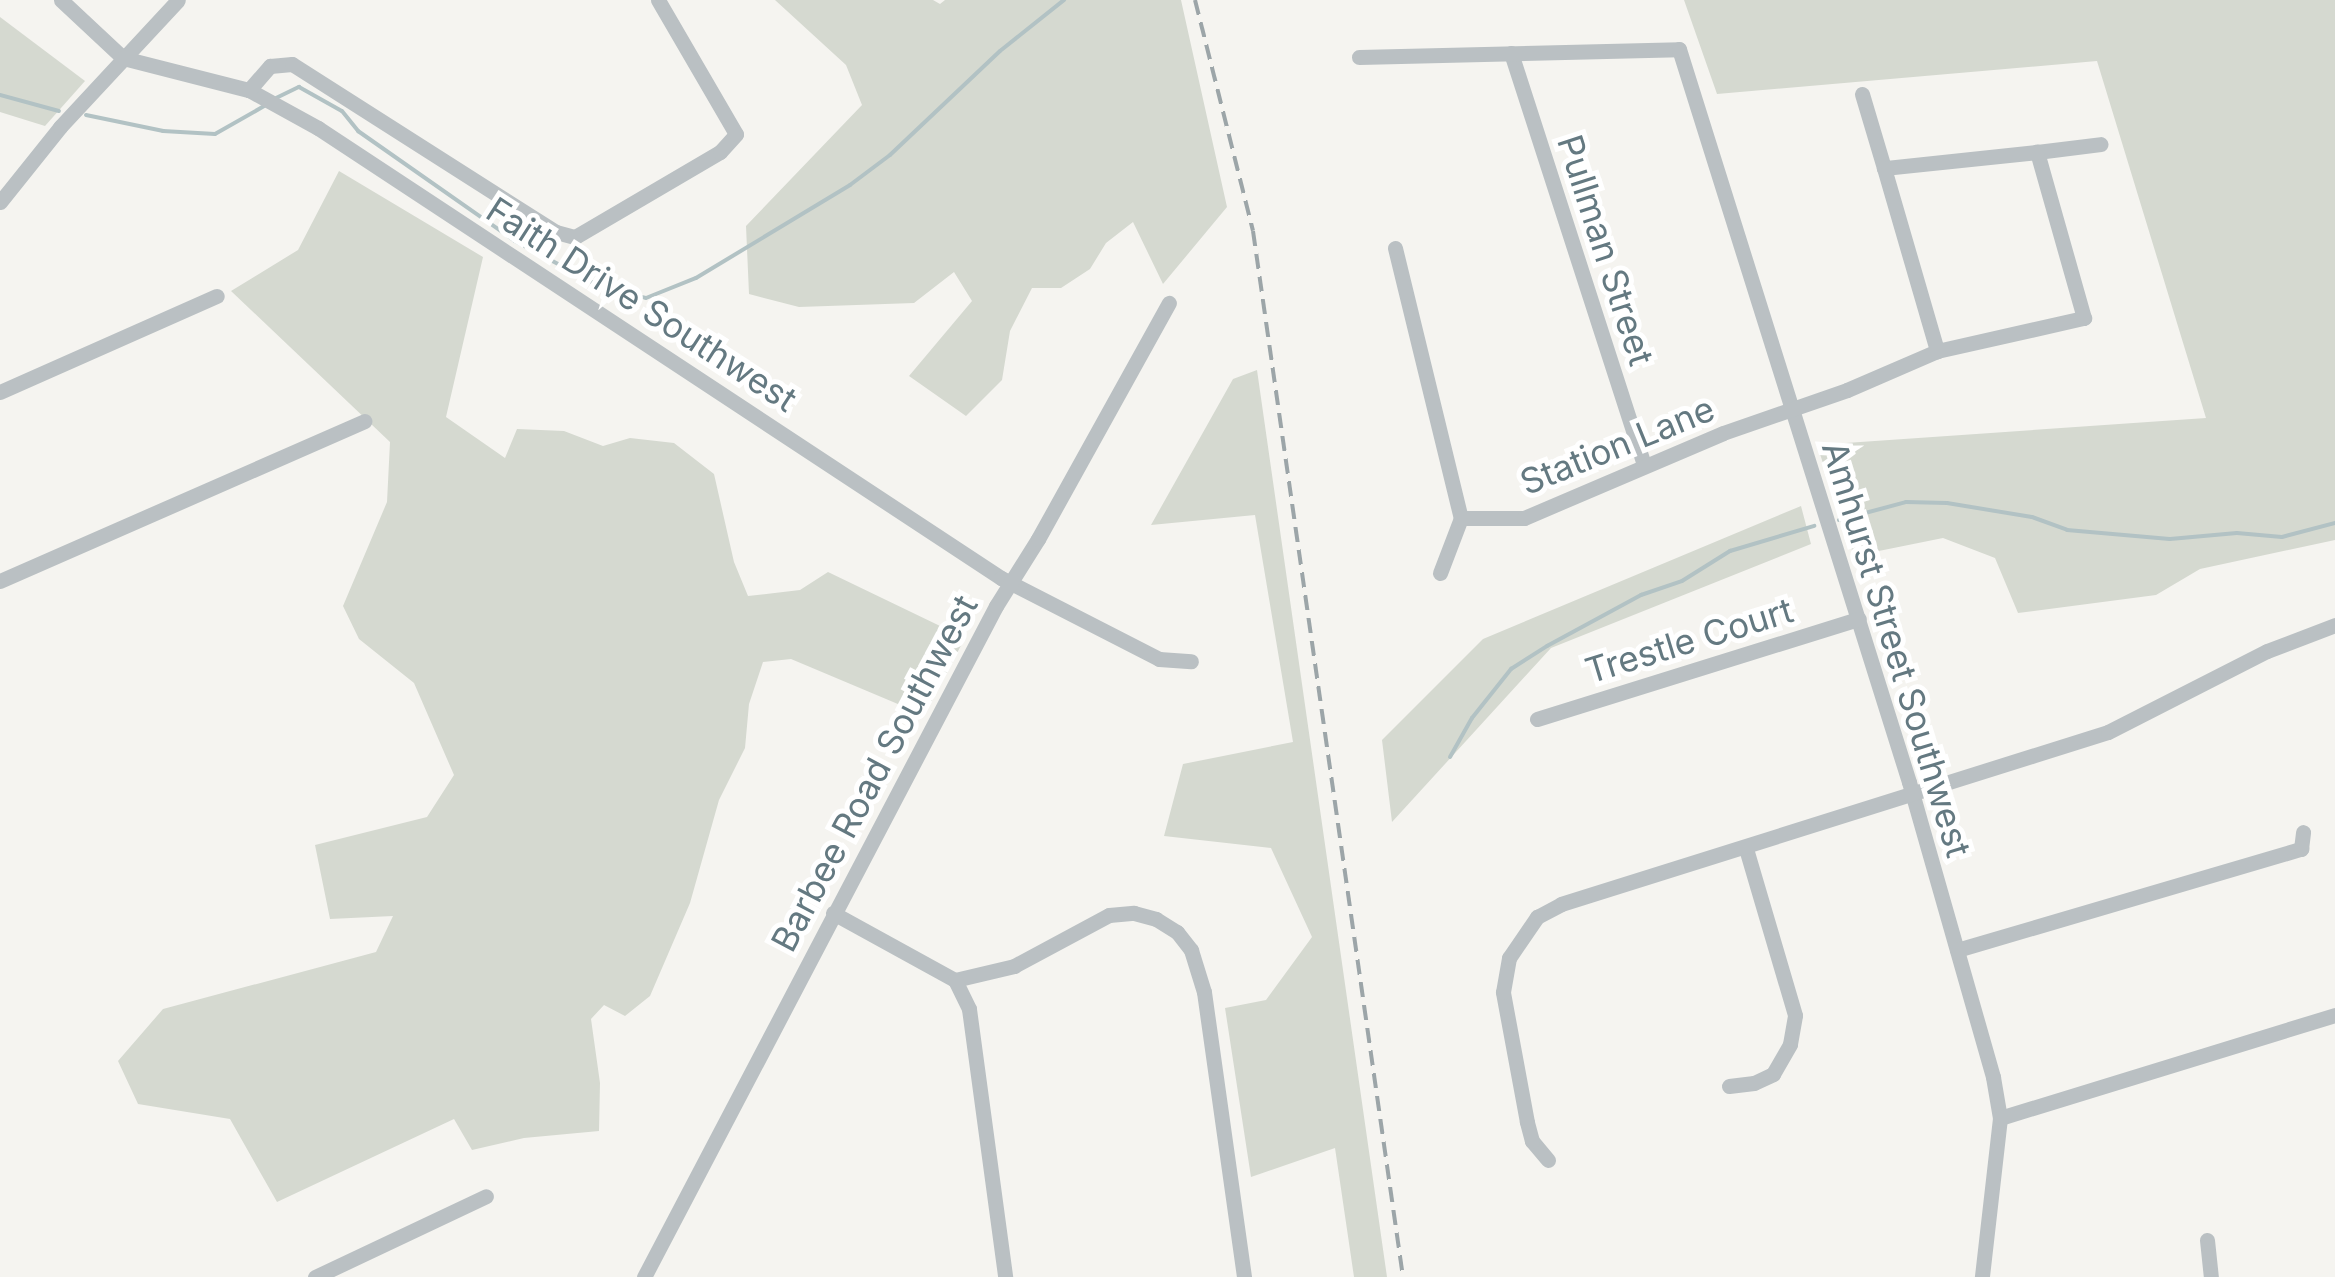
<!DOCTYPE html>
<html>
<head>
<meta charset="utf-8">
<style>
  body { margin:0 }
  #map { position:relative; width:2335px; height:1277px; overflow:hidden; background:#f5f4f0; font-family:Inter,sans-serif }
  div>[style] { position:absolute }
  .green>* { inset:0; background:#d5d9d0 }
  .stream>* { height:4px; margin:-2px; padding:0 2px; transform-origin:2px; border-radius:2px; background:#b2c2c4 }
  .minor>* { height:15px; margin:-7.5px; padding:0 7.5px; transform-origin:7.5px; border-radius:7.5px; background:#bac0c3 }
  .rail>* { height:4px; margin-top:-2px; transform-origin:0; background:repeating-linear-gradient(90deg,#9ca5a8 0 15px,transparent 0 23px) }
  span { translate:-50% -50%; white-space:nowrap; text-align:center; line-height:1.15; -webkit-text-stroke:10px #fff; paint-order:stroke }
  .street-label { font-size:35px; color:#647981 }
</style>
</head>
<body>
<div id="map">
  <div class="green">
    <div style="clip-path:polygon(775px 0,933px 0,940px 4px,945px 0,1181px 0,1227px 207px,1163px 284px,1133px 222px,1106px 243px,1090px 269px,1061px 288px,1032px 288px,1010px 331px,1002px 380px,966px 416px,909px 376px,972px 301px,954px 272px,914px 303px,799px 307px,749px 294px,746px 226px,862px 105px,846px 65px)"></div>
    <div style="clip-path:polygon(1684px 0,2335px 0,2335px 540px,2200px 569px,2156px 595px,2018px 613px,1995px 558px,1943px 538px,1854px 556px,1817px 445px,2206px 418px,2097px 61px,1717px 94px)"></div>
    <div style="clip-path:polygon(0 17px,85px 81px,45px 126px,0 112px)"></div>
    <div style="clip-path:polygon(339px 171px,483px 257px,446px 417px,505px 458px,517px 429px,564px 431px,603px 446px,630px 438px,674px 443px,714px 474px,734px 562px,748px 596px,800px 590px,828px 572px,965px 638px,924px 715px,791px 659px,763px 662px,749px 704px,745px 748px,719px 800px,690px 903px,650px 996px,625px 1016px,604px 1005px,591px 1019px,600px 1083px,599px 1131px,524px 1138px,472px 1150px,454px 1119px,277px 1202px,230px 1119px,138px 1104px,118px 1061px,163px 1009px,376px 952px,393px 916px,330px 919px,315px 845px,427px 817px,454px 775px,414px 683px,359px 639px,343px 606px,387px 502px,390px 442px,231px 291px,298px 250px)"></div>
    <div style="clip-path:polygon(1257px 370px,1387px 1277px,1354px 1277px,1335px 1148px,1251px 1177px,1225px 1008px,1266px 1000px,1312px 937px,1271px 848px,1164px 836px,1183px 764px,1293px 742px,1255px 515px,1151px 525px,1233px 379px)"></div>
    <div style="clip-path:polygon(1801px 506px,1811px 544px,1551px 648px,1392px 822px,1382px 740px,1483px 639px)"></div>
  </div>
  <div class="stream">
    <div style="left:0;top:95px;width:61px;rotate:15.2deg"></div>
    <div style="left:274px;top:99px;width:28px;rotate:-26deg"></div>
    <div style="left:299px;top:87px;width:49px;rotate:29.2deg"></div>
    <div style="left:342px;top:111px;width:26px;rotate:51deg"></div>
    <div style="left:358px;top:131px;width:192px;rotate:35deg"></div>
    <div style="left:515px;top:241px;width:98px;rotate:28.1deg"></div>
    <div style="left:601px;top:287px;width:46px;rotate:13.7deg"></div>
    <div style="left:646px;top:298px;width:54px;rotate:-21.8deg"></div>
    <div style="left:696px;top:278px;width:180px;rotate:-31.1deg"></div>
    <div style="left:850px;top:185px;width:50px;rotate:-36.9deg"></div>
    <div style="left:890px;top:155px;width:151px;rotate:-43.4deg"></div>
    <div style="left:1000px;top:51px;width:82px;rotate:-38.6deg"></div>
    <div style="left:86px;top:115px;width:79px;rotate:11.7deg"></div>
    <div style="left:163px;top:131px;width:52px;rotate:3.3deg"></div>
    <div style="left:215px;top:134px;width:59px;rotate:-29.6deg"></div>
    <div style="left:1839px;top:520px;width:69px;rotate:-15deg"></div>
    <div style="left:1906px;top:502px;width:41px;rotate:1.4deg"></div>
    <div style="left:1947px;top:503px;width:86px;rotate:9.4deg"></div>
    <div style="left:2032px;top:517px;width:37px;rotate:20deg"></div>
    <div style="left:2067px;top:530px;width:103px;rotate:5deg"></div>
    <div style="left:2170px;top:539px;width:67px;rotate:-5.1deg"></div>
    <div style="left:2237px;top:533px;width:45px;rotate:5.1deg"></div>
    <div style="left:2282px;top:537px;width:55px;rotate:-14.8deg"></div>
    <div style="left:1450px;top:757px;width:45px;rotate:-60.6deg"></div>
    <div style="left:1472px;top:718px;width:63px;rotate:-51.5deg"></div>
    <div style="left:1511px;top:669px;width:43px;rotate:-32.6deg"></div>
    <div style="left:1547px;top:646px;width:107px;rotate:-28.5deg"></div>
    <div style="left:1641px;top:595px;width:43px;rotate:-18.9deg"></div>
    <div style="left:1682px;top:581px;width:57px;rotate:-32deg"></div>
    <div style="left:1730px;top:551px;width:88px;rotate:-16.6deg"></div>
  </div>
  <div class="minor">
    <div style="left:61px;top:0;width:85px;rotate:43.1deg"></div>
    <div style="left:123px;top:58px;width:130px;rotate:14.3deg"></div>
    <div style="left:249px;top:90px;width:79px;rotate:28.8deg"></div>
    <div style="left:318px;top:128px;width:818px;rotate:33.38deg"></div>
    <div style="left:1001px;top:578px;width:178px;rotate:27.1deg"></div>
    <div style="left:1159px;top:659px;width:32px;rotate:4deg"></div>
    <div style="left:1511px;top:53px;width:434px;rotate:72.1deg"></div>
    <div style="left:1359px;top:57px;width:320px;rotate:-1.4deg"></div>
    <div style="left:1679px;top:49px;width:768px;rotate:72.58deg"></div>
    <div style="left:1909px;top:782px;width:307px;rotate:74.1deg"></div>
    <div style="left:1993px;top:1077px;width:42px;rotate:80.3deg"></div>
    <div style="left:2000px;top:1118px;width:160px;rotate:96.5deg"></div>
    <div style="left:249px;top:90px;width:32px;rotate:-49deg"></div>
    <div style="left:270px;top:66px;width:22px;rotate:-5deg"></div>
    <div style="left:292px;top:64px;width:313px;rotate:32.5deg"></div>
    <div style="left:556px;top:232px;width:20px;rotate:15deg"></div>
    <div style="left:575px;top:237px;width:168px;rotate:-30.4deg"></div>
    <div style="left:720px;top:152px;width:24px;rotate:-48deg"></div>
    <div style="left:736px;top:134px;width:155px;rotate:-120.2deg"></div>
    <div style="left:1862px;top:94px;width:77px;rotate:73.4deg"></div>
    <div style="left:2037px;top:152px;width:64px;rotate:-7.1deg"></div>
    <div style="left:0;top:202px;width:96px;rotate:-51.3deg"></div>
    <div style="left:60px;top:127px;width:173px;rotate:-47.1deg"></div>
    <div style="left:1395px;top:248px;width:278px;rotate:76.3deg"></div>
    <div style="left:0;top:392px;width:237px;rotate:-23.9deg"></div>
    <div style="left:1440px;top:573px;width:59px;rotate:-69.1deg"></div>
    <div style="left:1461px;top:518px;width:63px"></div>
    <div style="left:1524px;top:518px;width:216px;rotate:-23.1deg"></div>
    <div style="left:1723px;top:433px;width:131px;rotate:-19.1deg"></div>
    <div style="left:1847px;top:390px;width:98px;rotate:-23.4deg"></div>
    <div style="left:1937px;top:351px;width:151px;rotate:-12.7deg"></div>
    <div style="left:2084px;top:318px;width:173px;rotate:-105.8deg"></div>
    <div style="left:2037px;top:152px;width:154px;rotate:174deg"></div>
    <div style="left:1884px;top:168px;width:191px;rotate:73.8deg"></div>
    <div style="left:0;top:581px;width:398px;rotate:-23.7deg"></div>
    <div style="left:1537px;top:719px;width:337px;rotate:-17.3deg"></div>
    <div style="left:833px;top:913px;width:139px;rotate:28.8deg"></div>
    <div style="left:955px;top:980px;width:61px;rotate:-13.3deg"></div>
    <div style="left:1014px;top:966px;width:108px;rotate:-28.2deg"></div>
    <div style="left:1109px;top:915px;width:25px;rotate:-5deg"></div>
    <div style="left:1134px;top:913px;width:23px;rotate:15deg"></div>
    <div style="left:1156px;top:919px;width:25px;rotate:32deg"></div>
    <div style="left:1177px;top:932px;width:23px;rotate:52deg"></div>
    <div style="left:1191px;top:950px;width:44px;rotate:72.8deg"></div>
    <div style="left:1204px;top:992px;width:288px;rotate:82deg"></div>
    <div style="left:1957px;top:950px;width:359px;rotate:-16.4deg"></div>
    <div style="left:2301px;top:849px;width:17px;rotate:-83deg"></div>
    <div style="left:955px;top:980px;width:32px;rotate:64deg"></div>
    <div style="left:969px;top:1009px;width:270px;rotate:82.3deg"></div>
    <div style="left:1729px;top:1086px;width:25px;rotate:-7deg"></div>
    <div style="left:1754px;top:1083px;width:21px;rotate:-25deg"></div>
    <div style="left:1773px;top:1074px;width:34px;rotate:-60deg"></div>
    <div style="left:1790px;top:1044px;width:29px;rotate:-80deg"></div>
    <div style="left:1795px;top:1015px;width:173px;rotate:-106.4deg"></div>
    <div style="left:2000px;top:1118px;width:350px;rotate:-17.1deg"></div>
    <div style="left:1548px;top:1160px;width:25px;rotate:-130deg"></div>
    <div style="left:1532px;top:1141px;width:20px;rotate:-105deg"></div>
    <div style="left:1527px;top:1122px;width:132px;rotate:-100.5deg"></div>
    <div style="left:1503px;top:992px;width:35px;rotate:-80deg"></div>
    <div style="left:1509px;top:958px;width:50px;rotate:-55.7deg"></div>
    <div style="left:1537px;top:917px;width:27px;rotate:-28deg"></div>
    <div style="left:1561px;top:904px;width:573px;rotate:-17.46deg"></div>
    <div style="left:2108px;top:732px;width:178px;rotate:-27deg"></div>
    <div style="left:2267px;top:651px;width:73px;rotate:-20.9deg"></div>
    <div style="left:2207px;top:1240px;width:37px;rotate:84deg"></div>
    <div style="left:315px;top:1277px;width:189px;rotate:-25.3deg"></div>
    <div style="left:644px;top:1277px;width:758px;rotate:-62.32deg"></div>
    <div style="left:996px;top:606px;width:79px;rotate:-57.9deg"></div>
    <div style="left:1038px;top:539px;width:270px;rotate:-61deg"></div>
  </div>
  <div class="rail">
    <div style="left:1195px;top:0;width:238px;rotate:75.9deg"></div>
    <div style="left:1253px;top:231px;width:1057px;rotate:81.84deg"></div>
  </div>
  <div class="street-label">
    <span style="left:1606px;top:250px;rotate:72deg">Pullman Street</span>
    <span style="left:642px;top:304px;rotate:33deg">Faith Drive Southwest</span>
    <span style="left:1617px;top:445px;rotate:-22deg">Station Lane</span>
    <span style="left:1689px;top:640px;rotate:-17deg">Trestle Court</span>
    <span style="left:1897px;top:649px;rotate:73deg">Amhurst Street Southwest</span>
    <span style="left:874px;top:773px;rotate:-62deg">Barbee Road Southwest</span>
  </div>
</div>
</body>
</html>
